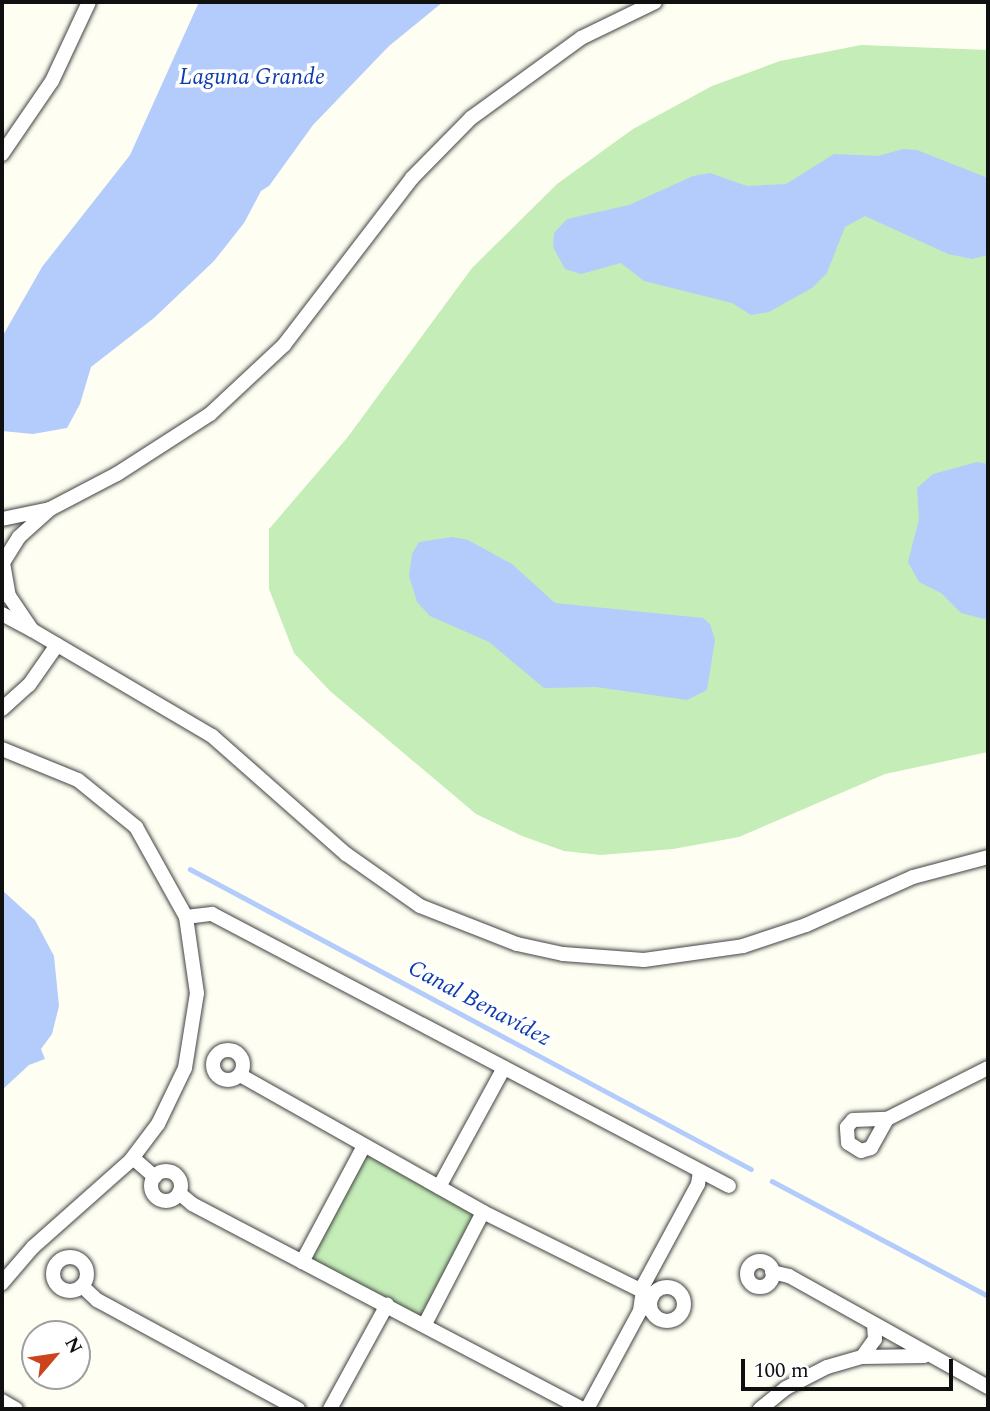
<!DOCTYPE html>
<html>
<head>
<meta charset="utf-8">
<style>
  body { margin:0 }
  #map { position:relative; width:990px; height:1411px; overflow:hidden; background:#fefff2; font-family:Spectral,serif }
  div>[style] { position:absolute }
  .green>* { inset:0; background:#c5edb8; transform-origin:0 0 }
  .water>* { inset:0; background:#b3ccfb }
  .stream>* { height:4.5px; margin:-2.25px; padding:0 2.25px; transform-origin:2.25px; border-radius:2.25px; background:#b3ccfb }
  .roads { filter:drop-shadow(0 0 2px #434343) drop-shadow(0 0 2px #434343) }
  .minor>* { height:14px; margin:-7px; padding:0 7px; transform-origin:7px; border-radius:7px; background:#fff }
  .minor>.ring { margin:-7px; padding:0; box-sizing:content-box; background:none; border:14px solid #fff; border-radius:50% }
  span { translate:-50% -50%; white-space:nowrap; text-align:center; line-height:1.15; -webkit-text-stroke:7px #fff; paint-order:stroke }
  .water-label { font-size:23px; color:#0e3bad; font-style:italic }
  .frame { position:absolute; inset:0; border:4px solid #101010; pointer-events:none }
  .north { position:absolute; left:21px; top:1320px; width:70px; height:70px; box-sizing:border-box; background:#fff; border:2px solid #9f9f9f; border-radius:50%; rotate:61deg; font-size:19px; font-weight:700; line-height:28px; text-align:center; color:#101010 }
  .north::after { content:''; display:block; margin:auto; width:24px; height:32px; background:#cc441c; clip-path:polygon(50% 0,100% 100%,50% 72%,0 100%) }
  .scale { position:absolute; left:741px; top:1359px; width:212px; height:32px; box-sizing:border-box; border:4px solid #101010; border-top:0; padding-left:9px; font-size:21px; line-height:24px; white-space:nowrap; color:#101010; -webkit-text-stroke:5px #fff; paint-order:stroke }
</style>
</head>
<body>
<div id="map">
  <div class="green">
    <div style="clip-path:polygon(861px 45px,988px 50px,988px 752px,885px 774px,739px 837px,673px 849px,601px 855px,564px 851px,522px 836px,476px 814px,330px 691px,294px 653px,269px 589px,269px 529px,347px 438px,472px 268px,557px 184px,633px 129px,712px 86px,780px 61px)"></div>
    <div style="left:364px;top:1146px;width:136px;height:132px;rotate:29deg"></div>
  </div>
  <div class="water">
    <div style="clip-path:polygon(199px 2px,443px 2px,389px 46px,313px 125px,269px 186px,261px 191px,244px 223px,214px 261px,154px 318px,91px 367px,80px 404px,67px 428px,33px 434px,2px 431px,2px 337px,42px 267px,130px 155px)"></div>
    <div style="clip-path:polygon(903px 149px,917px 150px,988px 178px,988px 255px,972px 259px,948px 254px,865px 216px,845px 227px,827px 273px,812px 288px,769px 312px,751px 315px,732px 303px,644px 281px,621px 263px,581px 274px,565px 269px,553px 247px,554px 233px,567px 219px,629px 205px,693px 176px,710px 173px,747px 186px,786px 184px,834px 154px,878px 156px)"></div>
    <div style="clip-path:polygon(977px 462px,988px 464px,988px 620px,961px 613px,941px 593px,919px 582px,908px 562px,919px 519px,917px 488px,933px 474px)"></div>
    <div style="clip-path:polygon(452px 537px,468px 540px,512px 564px,555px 603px,703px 618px,710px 624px,715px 640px,707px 690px,687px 700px,596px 687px,544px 688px,489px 642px,430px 616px,417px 602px,409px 576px,412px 554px,419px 542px)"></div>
    <div style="clip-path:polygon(2px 890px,35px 920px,54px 956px,59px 1006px,52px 1034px,41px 1049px,45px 1059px,29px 1065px,2px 1090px)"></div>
  </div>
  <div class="stream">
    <div style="left:190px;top:869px;width:636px;rotate:28.14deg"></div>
    <div style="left:772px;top:1181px;width:245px;rotate:28deg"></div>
  </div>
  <div class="roads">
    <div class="minor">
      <div style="left:2px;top:154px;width:88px;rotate:-55.6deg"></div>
      <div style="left:52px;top:81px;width:87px;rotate:-64.9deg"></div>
      <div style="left:50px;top:509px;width:76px;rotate:-27.6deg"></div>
      <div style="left:117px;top:474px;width:111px;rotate:-32.8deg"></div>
      <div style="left:210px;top:414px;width:101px;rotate:-43deg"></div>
      <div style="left:284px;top:345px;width:210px;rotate:-52.5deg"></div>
      <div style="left:412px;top:178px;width:84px;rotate:-45.5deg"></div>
      <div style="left:471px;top:118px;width:136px;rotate:-36deg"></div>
      <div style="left:581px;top:38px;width:82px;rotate:-25.9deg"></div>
      <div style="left:2px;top:519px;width:49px;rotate:-11.8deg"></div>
      <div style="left:50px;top:509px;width:42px;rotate:137.9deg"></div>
      <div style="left:19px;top:537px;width:31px;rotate:122deg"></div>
      <div style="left:3px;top:563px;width:34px;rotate:80deg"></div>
      <div style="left:9px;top:596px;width:41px;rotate:55.9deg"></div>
      <div style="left:32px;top:630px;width:34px;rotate:-152deg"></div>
      <div style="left:32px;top:630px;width:209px;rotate:30.5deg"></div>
      <div style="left:212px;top:736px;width:179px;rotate:41.4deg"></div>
      <div style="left:346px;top:854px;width:90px;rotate:35.1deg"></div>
      <div style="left:420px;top:906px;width:104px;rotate:21.4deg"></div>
      <div style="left:517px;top:944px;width:47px;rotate:12.3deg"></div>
      <div style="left:563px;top:954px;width:81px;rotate:4.2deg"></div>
      <div style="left:644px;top:960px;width:100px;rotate:-8deg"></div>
      <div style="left:743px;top:946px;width:66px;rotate:-18.4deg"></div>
      <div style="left:806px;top:925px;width:117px;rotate:-24.2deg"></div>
      <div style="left:913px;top:877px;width:78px;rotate:-14.9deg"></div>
      <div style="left:2px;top:709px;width:36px;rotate:-42deg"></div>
      <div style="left:29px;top:685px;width:49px;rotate:-55deg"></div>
      <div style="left:2px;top:749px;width:82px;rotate:22.2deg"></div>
      <div style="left:78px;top:780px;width:75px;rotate:39deg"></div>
      <div style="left:136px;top:827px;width:103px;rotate:60.9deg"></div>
      <div style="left:186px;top:917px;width:77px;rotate:81.8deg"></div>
      <div style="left:197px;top:993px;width:76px;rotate:99.1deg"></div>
      <div style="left:185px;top:1068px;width:62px;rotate:115.7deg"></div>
      <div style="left:158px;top:1124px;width:46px;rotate:127.1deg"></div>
      <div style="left:130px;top:1161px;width:130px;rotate:138.4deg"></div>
      <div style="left:33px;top:1247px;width:48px;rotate:130.7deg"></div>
      <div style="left:186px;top:917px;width:26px;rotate:-7deg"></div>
      <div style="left:212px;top:914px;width:584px;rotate:27.75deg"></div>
      <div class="ring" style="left:213px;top:1050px;width:16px;height:16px"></div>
      <div style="left:240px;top:1075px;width:279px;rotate:29.4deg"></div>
      <div style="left:483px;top:1212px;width:189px;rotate:26.4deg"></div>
      <div style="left:887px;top:1119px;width:33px;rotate:119deg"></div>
      <div style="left:871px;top:1148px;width:10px;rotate:163deg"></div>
      <div style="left:861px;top:1151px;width:15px;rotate:-148deg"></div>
      <div style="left:848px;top:1143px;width:16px;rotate:-94deg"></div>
      <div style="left:847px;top:1127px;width:9px;rotate:-49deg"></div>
      <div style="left:853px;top:1120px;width:34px;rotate:-2deg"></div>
      <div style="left:887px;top:1119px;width:113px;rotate:-26.8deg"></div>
      <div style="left:133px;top:1158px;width:29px;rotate:41deg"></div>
      <div class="ring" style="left:151px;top:1171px;width:16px;height:16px"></div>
      <div style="left:439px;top:1187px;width:136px;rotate:-61.4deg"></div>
      <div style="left:179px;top:1193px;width:17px;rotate:40deg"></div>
      <div style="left:192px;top:1204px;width:441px;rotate:27.7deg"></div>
      <div class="ring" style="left:53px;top:1257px;width:20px;height:20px"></div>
      <div class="ring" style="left:747px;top:1261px;width:12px;height:12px"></div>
      <div style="left:302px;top:1262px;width:132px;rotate:-61.9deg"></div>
      <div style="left:772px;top:1272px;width:17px;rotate:13deg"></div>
      <div style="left:789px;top:1276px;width:228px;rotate:29.2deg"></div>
      <div style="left:82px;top:1286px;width:21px;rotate:43deg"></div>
      <div style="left:97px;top:1300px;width:229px;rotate:28.5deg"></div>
      <div class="ring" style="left:650px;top:1287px;width:20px;height:20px"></div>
      <div style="left:425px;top:1324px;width:126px;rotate:-62.6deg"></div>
      <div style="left:862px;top:1357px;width:22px;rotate:-54deg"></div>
      <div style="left:875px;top:1339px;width:14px;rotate:-94deg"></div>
      <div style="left:2px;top:1401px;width:16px;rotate:30deg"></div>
      <div style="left:330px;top:1409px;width:119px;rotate:-61.3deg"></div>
      <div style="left:587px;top:1409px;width:111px;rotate:-61.6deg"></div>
      <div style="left:640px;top:1311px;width:27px;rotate:-82deg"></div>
      <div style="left:644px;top:1284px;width:114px;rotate:-61.6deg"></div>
      <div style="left:698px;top:1184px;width:13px;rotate:-81deg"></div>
      <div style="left:760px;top:1409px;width:33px;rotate:-39deg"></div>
      <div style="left:786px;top:1388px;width:46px;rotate:-27.1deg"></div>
      <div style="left:827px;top:1367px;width:36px;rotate:-16deg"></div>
      <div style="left:862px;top:1357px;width:62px;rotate:-0.9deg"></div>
    </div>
  </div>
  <div class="water-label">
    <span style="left:252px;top:78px">Laguna Grande</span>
    <span style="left:479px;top:1004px;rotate:28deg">Canal Benavídez</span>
  </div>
  <div class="frame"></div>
  <div class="north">N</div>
  <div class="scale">100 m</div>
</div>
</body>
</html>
